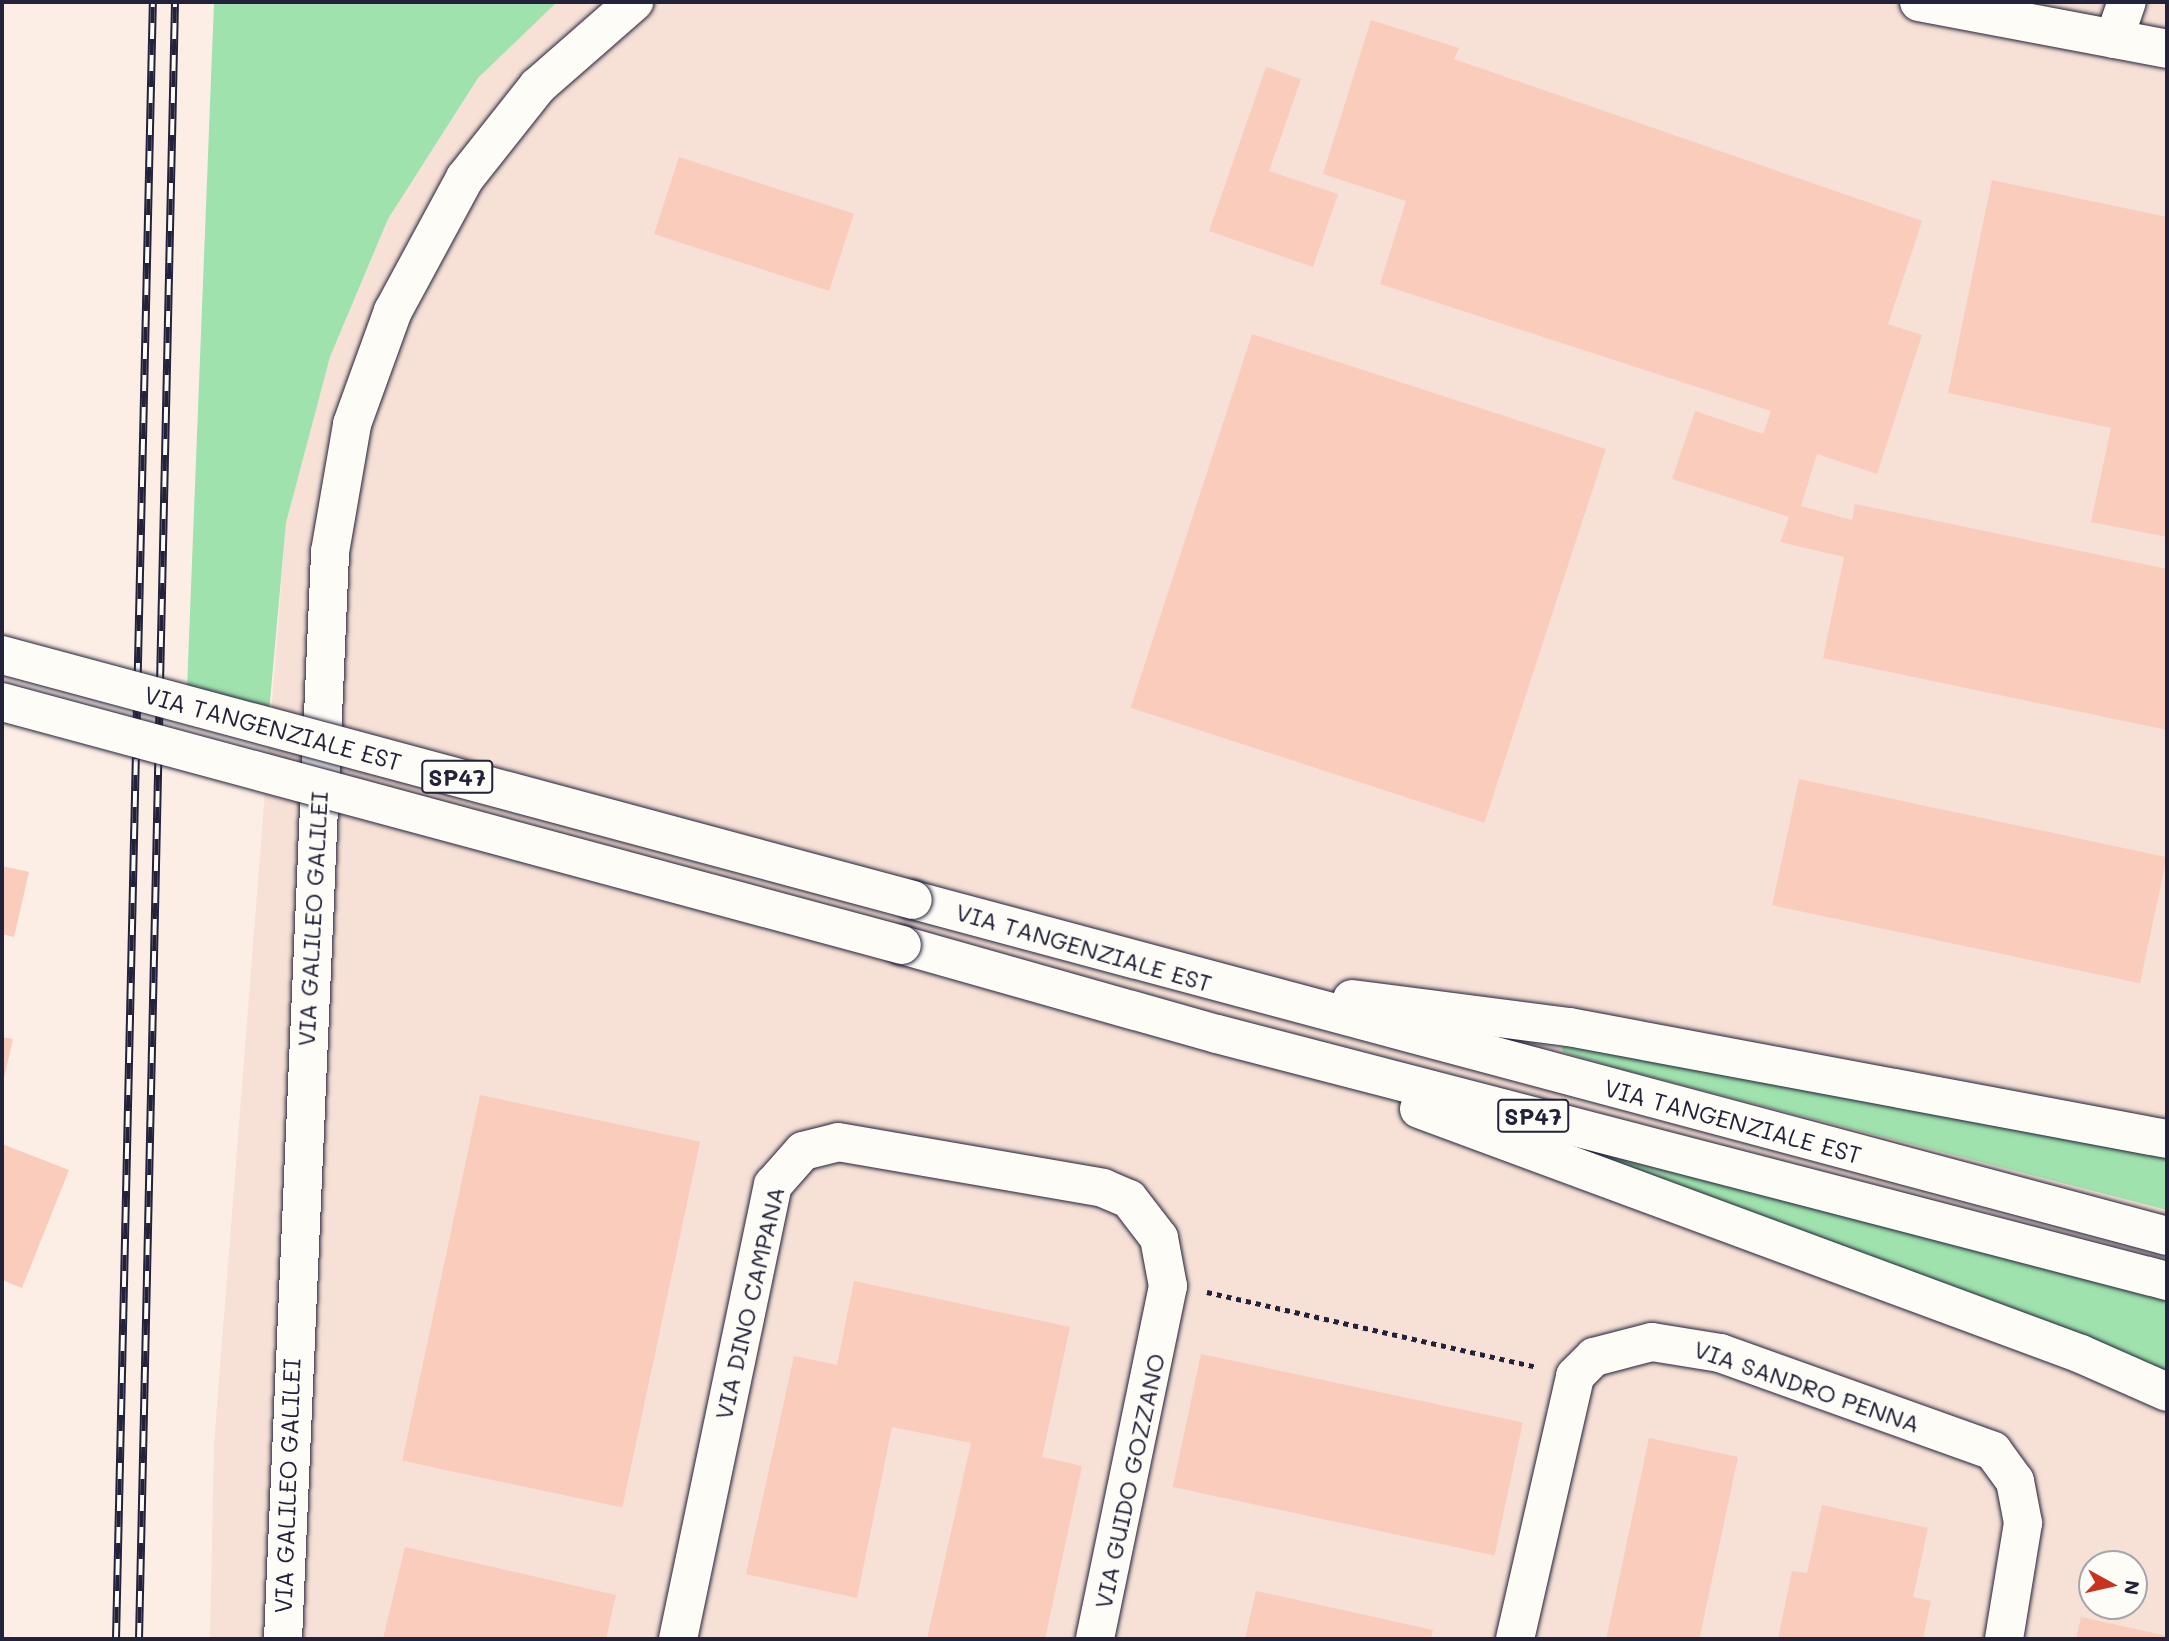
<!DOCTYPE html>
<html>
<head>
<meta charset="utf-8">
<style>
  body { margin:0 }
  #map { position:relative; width:2169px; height:1641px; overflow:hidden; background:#fceee5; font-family:Mali,sans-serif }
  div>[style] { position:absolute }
  .built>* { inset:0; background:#f7e0d5 }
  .green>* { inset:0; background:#9fe2ad }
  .building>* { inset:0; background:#f9ccbb; transform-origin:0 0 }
  .path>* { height:4.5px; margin-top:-2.25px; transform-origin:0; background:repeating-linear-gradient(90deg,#22223b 0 5px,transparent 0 10px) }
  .roads { filter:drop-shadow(0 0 2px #22223b) drop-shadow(0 0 2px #22223b) }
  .minor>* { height:38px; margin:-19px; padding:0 19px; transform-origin:19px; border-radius:19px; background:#fdfcf7 }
  .primary>* { height:38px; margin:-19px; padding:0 19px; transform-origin:19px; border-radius:19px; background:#fdfcf7 }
  .rail>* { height:8px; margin-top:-4px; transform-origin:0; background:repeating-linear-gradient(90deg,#fdfcf7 0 16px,#22223b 0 32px); box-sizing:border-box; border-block:2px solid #22223b }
  .bridges { filter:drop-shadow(0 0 2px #22223b) drop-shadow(0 0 2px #22223b) }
  .primary-bridge>* { height:38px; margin:-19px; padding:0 19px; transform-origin:19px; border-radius:19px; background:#fdfcf7 }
  span { translate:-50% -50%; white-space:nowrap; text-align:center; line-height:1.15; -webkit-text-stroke:5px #fdfcf7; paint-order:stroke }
  .shield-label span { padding:2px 5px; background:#fdfcf7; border:2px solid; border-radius:5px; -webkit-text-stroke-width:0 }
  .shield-label { font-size:23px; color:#22223b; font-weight:700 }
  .street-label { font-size:24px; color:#22223b }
  .frame { position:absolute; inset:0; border:4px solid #22223b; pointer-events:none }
  .north { position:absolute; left:2078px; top:1550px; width:70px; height:70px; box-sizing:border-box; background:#fdfcf7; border:2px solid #a5a5ac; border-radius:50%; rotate:98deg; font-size:19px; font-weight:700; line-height:28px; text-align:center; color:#22223b }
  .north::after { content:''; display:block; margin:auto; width:24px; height:32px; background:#c8321e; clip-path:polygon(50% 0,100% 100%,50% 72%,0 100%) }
</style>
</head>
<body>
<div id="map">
  <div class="built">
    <div style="clip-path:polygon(evenodd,557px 2px,2167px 2px,2167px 1639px,210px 1639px,214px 1444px,286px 523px,330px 357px,388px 219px,478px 78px,557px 2px,2092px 1564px,2134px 1564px,2134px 1606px,2092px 1606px,2092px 1564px)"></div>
  </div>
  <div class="green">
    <div style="clip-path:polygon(214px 2px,557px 2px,478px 78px,388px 219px,330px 357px,286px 523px,269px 712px,187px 689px)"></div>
    <div style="clip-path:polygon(1561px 1042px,2167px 1158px,2167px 1210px,1620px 1069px,1563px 1052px)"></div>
    <div style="clip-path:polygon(1577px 1146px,2167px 1301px,2167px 1373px,1576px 1149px)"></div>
  </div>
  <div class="building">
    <div style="clip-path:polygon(1371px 20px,1459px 48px,1454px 59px,1922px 221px,1888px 324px,1922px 335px,1877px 474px,1817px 454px,1801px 506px,1852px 520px,1855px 504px,2167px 569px,2167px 730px,1823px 658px,1844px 557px,1780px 542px,1789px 517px,1672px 479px,1695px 411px,1763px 434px,1771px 411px,1380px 284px,1406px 201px,1323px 174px)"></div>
    <div style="clip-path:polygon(1266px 67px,1301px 79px,1269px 171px,1338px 194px,1313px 267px,1209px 231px)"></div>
    <div style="left:679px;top:157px;width:184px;height:81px;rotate:18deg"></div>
    <div style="clip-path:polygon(1992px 180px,2167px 217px,2167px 537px,2091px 522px,2111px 428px,1948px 393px)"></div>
    <div style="left:1252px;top:334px;width:372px;height:393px;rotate:18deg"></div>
    <div style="left:1799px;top:779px;width:376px;height:129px;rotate:12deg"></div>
    <div style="clip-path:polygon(2px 866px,29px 872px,14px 937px,2px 934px)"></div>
    <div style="clip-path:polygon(2px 1037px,13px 1039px,3px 1082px,2px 1082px)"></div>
    <div style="left:480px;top:1095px;width:225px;height:374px;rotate:12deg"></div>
    <div style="clip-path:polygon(2px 1144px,69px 1170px,22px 1288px,2px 1280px)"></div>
    <div style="clip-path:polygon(854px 1281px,1070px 1327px,1042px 1457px,1082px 1466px,1045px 1639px,927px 1639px,971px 1443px,892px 1427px,857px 1598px,746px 1574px,794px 1356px,837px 1365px)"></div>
    <div style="left:1201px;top:1354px;width:329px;height:136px;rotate:12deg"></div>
    <div style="left:1649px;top:1438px;width:91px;height:205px;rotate:12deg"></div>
    <div style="clip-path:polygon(1822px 1505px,1928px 1528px,1913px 1597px,1931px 1601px,1923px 1639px,1778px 1639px,1792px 1571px,1807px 1573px)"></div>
    <div style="clip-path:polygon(405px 1547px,616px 1595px,606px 1639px,383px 1639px)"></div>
    <div style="clip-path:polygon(1256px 1591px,1433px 1630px,1431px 1639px,1245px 1639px)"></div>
    <div style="clip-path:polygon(2081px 1617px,2167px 1636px,2167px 1639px,2076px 1639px)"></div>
  </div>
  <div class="path">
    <div style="left:1207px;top:1292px;width:337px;rotate:12.8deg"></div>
  </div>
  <div class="roads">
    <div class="minor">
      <div style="left:1919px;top:2px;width:252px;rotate:10.7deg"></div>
      <div style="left:2114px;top:39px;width:39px;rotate:-71deg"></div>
      <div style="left:283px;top:1639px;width:1088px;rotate:-87.52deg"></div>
      <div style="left:330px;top:552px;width:130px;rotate:-80.2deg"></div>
      <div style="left:352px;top:424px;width:120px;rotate:-70.1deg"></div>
      <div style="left:393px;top:311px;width:151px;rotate:-61.6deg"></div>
      <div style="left:465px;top:178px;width:117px;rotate:-51.6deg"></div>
      <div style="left:538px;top:86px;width:128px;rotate:-41.2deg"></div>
      <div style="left:678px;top:1639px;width:464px;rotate:-78.2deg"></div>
      <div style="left:773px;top:1185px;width:45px;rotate:-48.6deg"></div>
      <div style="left:803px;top:1151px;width:36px;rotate:-14deg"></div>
      <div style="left:838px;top:1142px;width:269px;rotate:9.8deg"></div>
      <div style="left:1103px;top:1188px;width:28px;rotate:23deg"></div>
      <div style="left:1129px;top:1199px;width:49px;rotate:52.4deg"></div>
      <div style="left:1159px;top:1238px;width:49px;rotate:79.4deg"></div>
      <div style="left:1168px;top:1286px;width:360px;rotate:101.7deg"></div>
      <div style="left:1515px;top:1639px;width:270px;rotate:-77.1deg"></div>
      <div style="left:1575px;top:1376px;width:27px;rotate:-45deg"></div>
      <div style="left:1594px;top:1357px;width:60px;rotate:-14.5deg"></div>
      <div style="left:1652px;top:1342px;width:69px;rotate:9.2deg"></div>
      <div style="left:1720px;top:1353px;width:290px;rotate:19.7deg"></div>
      <div style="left:1993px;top:1451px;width:37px;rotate:54deg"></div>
      <div style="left:2015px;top:1481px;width:43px;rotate:79.2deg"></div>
      <div style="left:2023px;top:1523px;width:118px;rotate:99.3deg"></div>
    </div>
    <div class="primary">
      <div style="left:913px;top:900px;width:1298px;rotate:15deg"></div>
      <div style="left:902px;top:945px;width:327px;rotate:15.8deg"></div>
      <div style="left:1217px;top:1034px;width:982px;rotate:14.57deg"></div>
      <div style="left:1352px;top:999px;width:219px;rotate:7.4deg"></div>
      <div style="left:1569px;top:1027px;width:608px;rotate:10.61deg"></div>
      <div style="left:1419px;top:1109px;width:706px;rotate:20.31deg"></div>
      <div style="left:2081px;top:1354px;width:94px;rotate:23.8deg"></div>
    </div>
  </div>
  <div class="rail">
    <div style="left:116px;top:1639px;width:1637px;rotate:-88.71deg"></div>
    <div style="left:139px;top:1639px;width:1637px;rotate:-88.74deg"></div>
  </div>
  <div class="bridges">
    <div class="primary-bridge">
      <div style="left:2px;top:655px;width:943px;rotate:15.05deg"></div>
      <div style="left:2px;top:702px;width:932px;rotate:15.11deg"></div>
    </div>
  </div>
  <div class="shield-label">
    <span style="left:457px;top:777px">SP47</span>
    <span style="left:1533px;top:1116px">SP47</span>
  </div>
  <div class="street-label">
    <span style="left:273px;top:728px;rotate:15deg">VIA TANGENZIALE EST</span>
    <span style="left:312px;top:919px;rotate:-87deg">VIA GALILEO GALILEI</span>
    <span style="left:1084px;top:947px;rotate:16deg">VIA TANGENZIALE EST</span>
    <span style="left:1733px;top:1121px;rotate:15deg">VIA TANGENZIALE EST</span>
    <span style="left:749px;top:1303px;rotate:-77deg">VIA DINO CAMPANA</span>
    <span style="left:1807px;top:1386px;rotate:19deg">VIA SANDRO PENNA</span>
    <span style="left:1129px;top:1481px;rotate:-78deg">VIA GUIDO GOZZANO</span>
    <span style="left:287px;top:1486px;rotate:-88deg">VIA GALILEO GALILEI</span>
  </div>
  <div class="frame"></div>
  <div class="north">N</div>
</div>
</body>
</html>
